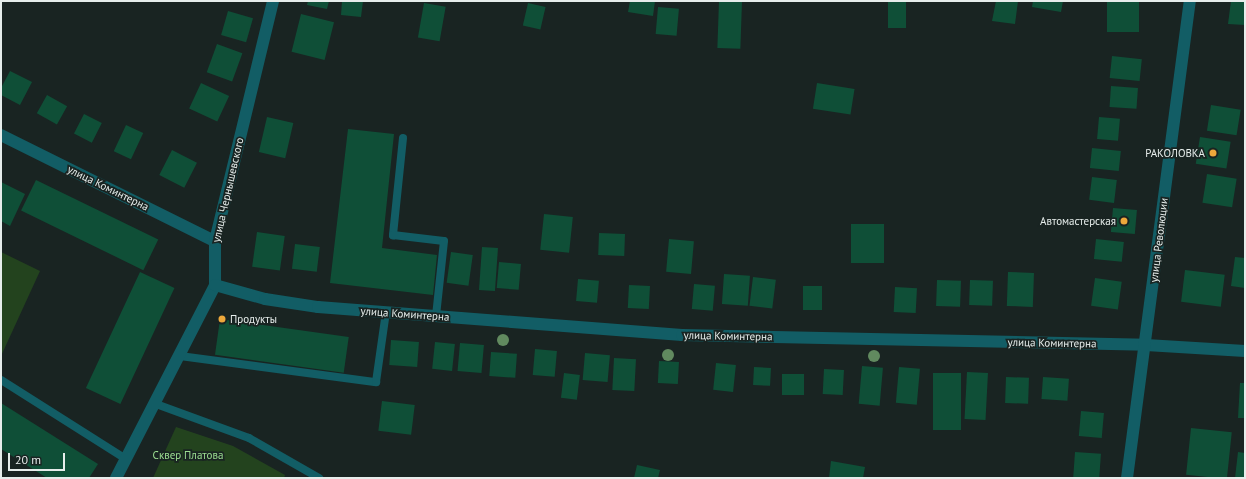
<!DOCTYPE html>
<html>
<head>
<meta charset="utf-8">
<style>
  body { margin:0 }
  #map { position:relative; width:1246px; height:479px; overflow:hidden; background:#192422; font-family:"PT Sans",sans-serif }
  div>[style] { position:absolute }
  .green>* { inset:0; background:#23431e }
  .building>* { inset:0; background:#0f4f37; transform-origin:0 0 }
  .service>* { height:8px; margin:-4px; padding:0 4px; transform-origin:4px; border-radius:4px; background:#125d65 }
  .minor>* { height:12px; margin:-6px; padding:0 6px; transform-origin:6px; border-radius:6px; background:#125d65 }
  .tertiary>* { height:12px; margin:-6px; padding:0 6px; transform-origin:6px; border-radius:6px; background:#125d65 }
  .trees>* { width:12px; height:12px; margin:-6px; border-radius:50%; background:#618a5f }
  .dots>* { width:11px; height:11px; translate:-50% -50%; box-sizing:border-box; border:2px solid #192422; border-radius:50% }
  span { translate:-50% -50%; white-space:nowrap; text-align:center; line-height:1.15; -webkit-text-stroke:3.5px #192422; paint-order:stroke }
  .poi-label { font-size:11px; color:#e6edeb }
  .right { translate:-100% -50%; text-align:right }
  .left { translate:0 -50%; text-align:left }
  .street-label { font-size:11px; color:#e6edeb }
  .park-label { font-size:11px; color:#9cde91 }
  .frame { position:absolute; inset:0; border:2px solid #e6edeb; pointer-events:none }
  .scale { position:absolute; left:8px; top:453px; width:57px; height:18px; box-sizing:border-box; border:2px solid #e6edeb; border-top:0; padding-left:5px; font-size:12px; line-height:14px; white-space:nowrap; color:#e6edeb; -webkit-text-stroke:3px #192422; paint-order:stroke }
</style>
</head>
<body>
<div id="map">
  <div class="green">
    <div style="clip-path:polygon(1px 252px,40px 271px,1px 356px)"></div>
    <div style="clip-path:polygon(176px 427px,233px 446px,285px 475px,284px 478px,153px 478px)"></div>
  </div>
  <div class="building">
    <div style="clip-path:polygon(308px 1px,329px 1px,327px 9px,307px 5px)"></div>
    <div style="clip-path:polygon(342px 1px,363px 1px,361px 17px,341px 15px)"></div>
    <div style="clip-path:polygon(630px 1px,655px 1px,653px 16px,628px 12px)"></div>
    <div style="left:719px;top:1px;width:23px;height:47px;rotate:2deg"></div>
    <div style="left:888px;top:1px;width:18px;height:27px"></div>
    <div style="clip-path:polygon(996px 1px,1018px 1px,1015px 24px,992px 21px)"></div>
    <div style="clip-path:polygon(1033px 1px,1063px 1px,1061px 12px,1032px 7px)"></div>
    <div style="left:1107px;top:1px;width:32px;height:31px"></div>
    <div style="clip-path:polygon(1231px 1px,1245px 1px,1245px 25px,1228px 24px)"></div>
    <div style="left:424px;top:3px;width:22px;height:35px;rotate:10deg"></div>
    <div style="left:528px;top:3px;width:18px;height:23px;rotate:13deg"></div>
    <div style="left:658px;top:7px;width:21px;height:27px;rotate:5deg"></div>
    <div style="left:228px;top:11px;width:26px;height:25px;rotate:16deg"></div>
    <div style="left:301px;top:14px;width:34px;height:39px;rotate:14deg"></div>
    <div style="left:217px;top:44px;width:27px;height:30px;rotate:20deg"></div>
    <div style="left:1112px;top:56px;width:30px;height:22px;rotate:6deg"></div>
    <div style="clip-path:polygon(10px 71px,32px 82px,20px 105px,1px 95px,1px 88px)"></div>
    <div style="left:201px;top:83px;width:31px;height:28px;rotate:25deg"></div>
    <div style="left:817px;top:83px;width:38px;height:26px;rotate:9deg"></div>
    <div style="left:1111px;top:86px;width:27px;height:21px;rotate:4deg"></div>
    <div style="left:47px;top:95px;width:23px;height:21px;rotate:29deg"></div>
    <div style="left:1211px;top:105px;width:30px;height:26px;rotate:9deg"></div>
    <div style="left:84px;top:114px;width:20px;height:22px;rotate:27deg"></div>
    <div style="left:267px;top:117px;width:27px;height:36px;rotate:13deg"></div>
    <div style="left:1099px;top:117px;width:21px;height:22px;rotate:5deg"></div>
    <div style="left:126px;top:125px;width:19px;height:29px;rotate:25deg"></div>
    <div style="clip-path:polygon(348px 129px,394px 134px,382px 248px,437px 255px,433px 295px,330px 283px)"></div>
    <div style="left:1200px;top:137px;width:31px;height:27px;rotate:9deg"></div>
    <div style="left:1092px;top:148px;width:29px;height:20px;rotate:6deg"></div>
    <div style="left:172px;top:150px;width:28px;height:28px;rotate:27deg"></div>
    <div style="left:1207px;top:174px;width:30px;height:29px;rotate:9deg"></div>
    <div style="left:1092px;top:177px;width:25px;height:23px;rotate:7deg"></div>
    <div style="left:36px;top:180px;width:136px;height:34px;rotate:26deg"></div>
    <div style="clip-path:polygon(1px 182px,25px 194px,10px 226px,1px 221px)"></div>
    <div style="left:1113px;top:208px;width:24px;height:24px;rotate:5deg"></div>
    <div style="left:544px;top:214px;width:29px;height:36px;rotate:6deg"></div>
    <div style="left:851px;top:224px;width:33px;height:39px"></div>
    <div style="left:257px;top:232px;width:28px;height:35px;rotate:8deg"></div>
    <div style="left:599px;top:233px;width:26px;height:22px;rotate:2deg"></div>
    <div style="left:669px;top:239px;width:25px;height:33px;rotate:5deg"></div>
    <div style="left:1096px;top:239px;width:28px;height:20px;rotate:6deg"></div>
    <div style="left:295px;top:244px;width:25px;height:25px;rotate:7deg"></div>
    <div style="left:482px;top:247px;width:16px;height:43px;rotate:4deg"></div>
    <div style="left:451px;top:252px;width:22px;height:31px;rotate:8deg"></div>
    <div style="clip-path:polygon(1235px 257px,1245px 258px,1245px 288px,1231px 286px)"></div>
    <div style="left:499px;top:262px;width:22px;height:26px;rotate:5deg"></div>
    <div style="left:1185px;top:270px;width:40px;height:32px;rotate:7deg"></div>
    <div style="left:140px;top:272px;width:38px;height:128px;rotate:25deg"></div>
    <div style="left:1008px;top:272px;width:26px;height:34px;rotate:2deg"></div>
    <div style="left:724px;top:274px;width:26px;height:30px;rotate:4deg"></div>
    <div style="left:753px;top:277px;width:23px;height:29px;rotate:7deg"></div>
    <div style="left:1095px;top:278px;width:27px;height:28px;rotate:8deg"></div>
    <div style="left:578px;top:279px;width:21px;height:22px;rotate:5deg"></div>
    <div style="left:937px;top:280px;width:24px;height:26px;rotate:2deg"></div>
    <div style="left:970px;top:280px;width:23px;height:25px;rotate:2deg"></div>
    <div style="left:694px;top:284px;width:21px;height:25px;rotate:5deg"></div>
    <div style="left:629px;top:285px;width:21px;height:23px;rotate:3deg"></div>
    <div style="left:803px;top:286px;width:19px;height:24px"></div>
    <div style="left:895px;top:287px;width:22px;height:25px;rotate:3deg"></div>
    <div style="left:220px;top:319px;width:130px;height:36px;rotate:8deg"></div>
    <div style="left:391px;top:340px;width:28px;height:25px;rotate:4deg"></div>
    <div style="left:435px;top:342px;width:20px;height:27px;rotate:6deg"></div>
    <div style="left:460px;top:343px;width:24px;height:28px;rotate:5deg"></div>
    <div style="left:535px;top:349px;width:22px;height:26px;rotate:5deg"></div>
    <div style="left:491px;top:352px;width:26px;height:24px;rotate:4deg"></div>
    <div style="left:585px;top:353px;width:25px;height:27px;rotate:5deg"></div>
    <div style="left:614px;top:358px;width:22px;height:32px;rotate:3deg"></div>
    <div style="left:659px;top:361px;width:20px;height:22px;rotate:3deg"></div>
    <div style="left:716px;top:363px;width:20px;height:27px;rotate:6deg"></div>
    <div style="left:862px;top:366px;width:21px;height:38px;rotate:5deg"></div>
    <div style="left:754px;top:367px;width:17px;height:18px;rotate:3deg"></div>
    <div style="left:899px;top:367px;width:21px;height:36px;rotate:5deg"></div>
    <div style="left:824px;top:369px;width:20px;height:25px;rotate:3deg"></div>
    <div style="left:967px;top:372px;width:21px;height:47px;rotate:3deg"></div>
    <div style="left:564px;top:373px;width:16px;height:25px;rotate:7deg"></div>
    <div style="left:933px;top:373px;width:28px;height:57px"></div>
    <div style="left:782px;top:374px;width:22px;height:21px"></div>
    <div style="left:1006px;top:377px;width:23px;height:26px;rotate:2deg"></div>
    <div style="left:1043px;top:377px;width:26px;height:22px;rotate:4deg"></div>
    <div style="clip-path:polygon(1240px 383px,1245px 383px,1245px 418px,1238px 418px)"></div>
    <div style="left:382px;top:401px;width:33px;height:30px;rotate:7deg"></div>
    <div style="clip-path:polygon(1px 403px,98px 464px,89px 478px,47px 478px,1px 449px)"></div>
    <div style="left:1081px;top:411px;width:23px;height:25px;rotate:5deg"></div>
    <div style="left:1191px;top:428px;width:41px;height:47px;rotate:6deg"></div>
    <div style="left:1075px;top:452px;width:26px;height:26px;rotate:4deg"></div>
    <div style="clip-path:polygon(1238px 452px,1245px 453px,1245px 478px,1235px 478px)"></div>
    <div style="clip-path:polygon(831px 461px,865px 467px,863px 478px,829px 478px)"></div>
    <div style="clip-path:polygon(637px 465px,660px 470px,658px 478px,634px 478px)"></div>
  </div>
  <div class="service">
    <div style="left:403px;top:138px;width:98px;rotate:95.9deg"></div>
    <div style="left:393px;top:235px;width:51px;rotate:6.7deg"></div>
    <div style="left:444px;top:241px;width:75px;rotate:96.1deg"></div>
    <div style="left:180px;top:356px;width:198px;rotate:7.6deg"></div>
    <div style="left:376px;top:382px;width:71px;rotate:-81.9deg"></div>
    <div style="left:1px;top:380px;width:148px;rotate:32.3deg"></div>
    <div style="left:156px;top:404px;width:99px;rotate:20.1deg"></div>
    <div style="left:249px;top:438px;width:81px;rotate:29.7deg"></div>
  </div>
  <div class="minor">
    <div style="left:1px;top:135px;width:239px;rotate:26.4deg"></div>
    <div style="left:116px;top:478px;width:217px;rotate:-62.8deg"></div>
    <div style="left:215px;top:285px;width:44px;rotate:-90deg"></div>
    <div style="left:215px;top:241px;width:247px;rotate:-76.4deg"></div>
  </div>
  <div class="tertiary">
    <div style="left:215px;top:285px;width:52px;rotate:15.6deg"></div>
    <div style="left:265px;top:299px;width:54px;rotate:8.6deg"></div>
    <div style="left:318px;top:307px;width:365px;rotate:4.4deg"></div>
    <div style="left:682px;top:335px;width:464px;rotate:1.2deg"></div>
    <div style="left:1146px;top:345px;width:99px;rotate:3.5deg"></div>
    <div style="left:1127px;top:478px;width:481px;rotate:-82.5deg"></div>
  </div>
  <div class="trees">
    <div style="left:503px;top:340px"></div>
    <div style="left:668px;top:355px"></div>
    <div style="left:874px;top:356px"></div>
  </div>
  <div class="dots">
    <div style="left:1213px;top:153px;background:#eda83b"></div>
    <div style="left:1124px;top:221px;background:#eda83b"></div>
    <div style="left:222px;top:319px;background:#eda83b"></div>
  </div>
  <div class="poi-label">
    <span class="right" style="left:1205px;top:153px">РАКОЛОВКА</span>
    <span class="right" style="left:1116px;top:221px">Автомастерская</span>
    <span class="left" style="left:230px;top:319px">Продукты</span>
  </div>
  <div class="street-label">
    <span style="left:108px;top:188px;rotate:26deg">улица Коминтерна</span>
    <span style="left:228px;top:190px;rotate:-77deg">улица Чернышевского</span>
    <span style="left:1159px;top:240px;rotate:-83deg">улица Революции</span>
    <span style="left:405px;top:314px;rotate:4deg">улица Коминтерна</span>
    <span style="left:728px;top:336px;rotate:1deg">улица Коминтерна</span>
    <span style="left:1052px;top:343px;rotate:1deg">улица Коминтерна</span>
  </div>
  <div class="park-label">
    <span style="left:188px;top:455px">Сквер Платова</span>
  </div>
  <div class="frame"></div>
  <div class="scale">20 m</div>
</div>
</body>
</html>
